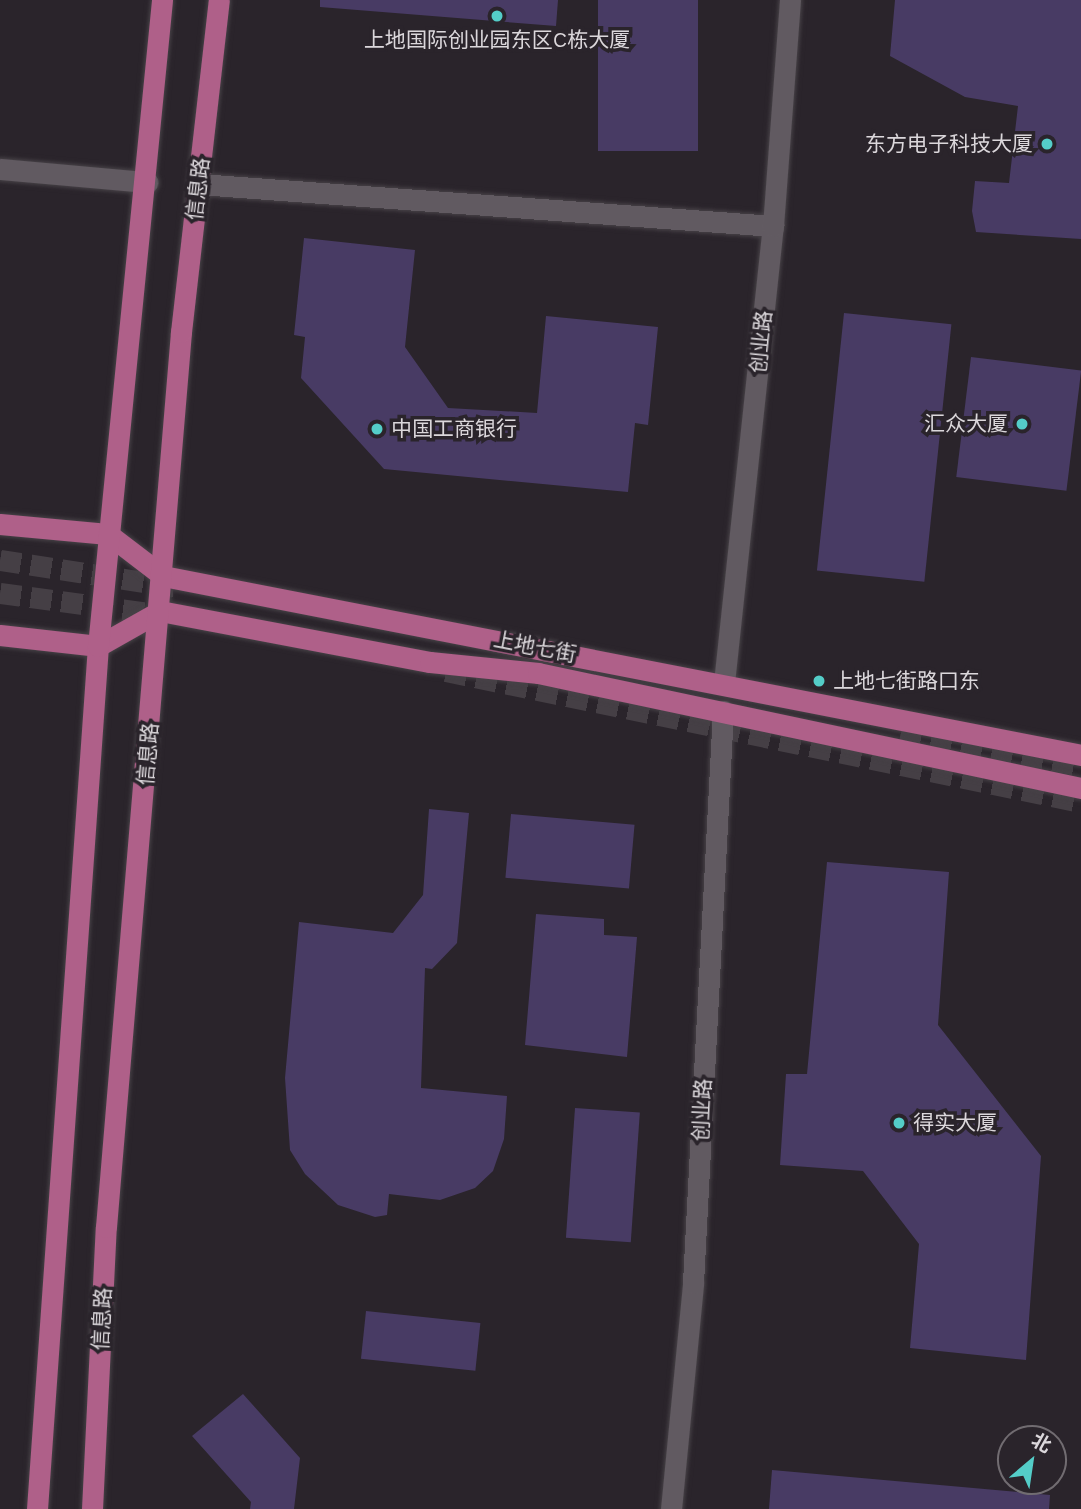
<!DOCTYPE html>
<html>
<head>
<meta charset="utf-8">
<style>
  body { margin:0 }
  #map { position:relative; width:1081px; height:1509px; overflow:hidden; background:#2a242b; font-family:"Work Sans","Noto Sans SC",sans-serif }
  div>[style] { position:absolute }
  .building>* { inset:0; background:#483b64; transform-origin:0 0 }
  .major-tunnel>* { height:21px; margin-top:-10.5px; transform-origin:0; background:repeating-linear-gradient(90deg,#453f45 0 21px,transparent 0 31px) }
  .roads { filter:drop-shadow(0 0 2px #474247) drop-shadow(0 0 2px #474247) }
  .minor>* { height:21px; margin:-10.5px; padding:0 10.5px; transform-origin:10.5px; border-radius:10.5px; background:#615a61 }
  .major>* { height:21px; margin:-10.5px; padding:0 10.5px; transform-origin:10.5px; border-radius:10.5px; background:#af6089 }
  .dots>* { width:19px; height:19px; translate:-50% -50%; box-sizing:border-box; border:4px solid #2a242b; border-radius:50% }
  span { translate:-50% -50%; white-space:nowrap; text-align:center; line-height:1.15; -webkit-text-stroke:7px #2a242b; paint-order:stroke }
  .poi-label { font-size:21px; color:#dbd7db }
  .right { translate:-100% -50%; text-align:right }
  .left { translate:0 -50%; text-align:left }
  .street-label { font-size:21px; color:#dbd7db }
  .north { position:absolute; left:997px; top:1425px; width:70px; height:70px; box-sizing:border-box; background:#2a242b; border:2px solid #716c71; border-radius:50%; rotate:29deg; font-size:19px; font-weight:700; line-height:28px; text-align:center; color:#dbd7db }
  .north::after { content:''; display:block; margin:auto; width:24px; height:32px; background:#54cdc8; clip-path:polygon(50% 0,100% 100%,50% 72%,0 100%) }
</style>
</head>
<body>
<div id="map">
  <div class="building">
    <div style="clip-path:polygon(320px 0,558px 0,556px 26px,320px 7px)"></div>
    <div style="left:598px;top:0;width:100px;height:151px"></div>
    <div style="clip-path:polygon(895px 0,1081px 0,1081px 239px,976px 232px,972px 211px,975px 181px,1009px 183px,1018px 106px,965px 97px,890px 56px)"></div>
    <div style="clip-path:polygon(304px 238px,415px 250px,405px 347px,448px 408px,537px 413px,546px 316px,658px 327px,648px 425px,635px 423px,628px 492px,384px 469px,301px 378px,305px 337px,294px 335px)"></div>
    <div style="left:844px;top:313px;width:108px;height:259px;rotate:6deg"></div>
    <div style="left:971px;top:357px;width:111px;height:121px;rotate:7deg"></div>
    <div style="clip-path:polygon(429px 809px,469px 813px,457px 943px,432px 969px,425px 968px,421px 1088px,507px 1096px,504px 1139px,493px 1171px,475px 1188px,440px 1200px,389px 1194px,387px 1215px,375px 1217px,338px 1205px,305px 1174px,290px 1150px,285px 1078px,299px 922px,393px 933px,423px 895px)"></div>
    <div style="left:511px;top:814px;width:124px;height:64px;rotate:5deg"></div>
    <div style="clip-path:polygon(827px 862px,949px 872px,938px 1025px,1041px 1156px,1026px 1360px,910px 1348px,919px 1244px,863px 1171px,780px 1165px,786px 1074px,807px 1074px)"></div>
    <div style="clip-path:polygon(536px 914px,604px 919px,604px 935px,637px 937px,627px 1057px,525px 1045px)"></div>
    <div style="left:575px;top:1108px;width:65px;height:130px;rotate:4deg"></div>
    <div style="left:366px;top:1311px;width:115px;height:48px;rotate:6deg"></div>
    <div style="clip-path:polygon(243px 1394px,300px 1458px,294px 1509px,250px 1509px,251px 1502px,192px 1436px)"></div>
    <div style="clip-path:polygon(772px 1470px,1050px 1495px,1049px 1509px,769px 1509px)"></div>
  </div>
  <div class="major-tunnel">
    <div style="left:0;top:560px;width:178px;rotate:8.7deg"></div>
    <div style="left:0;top:593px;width:165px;rotate:7.6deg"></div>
    <div style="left:446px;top:671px;width:648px;rotate:11.66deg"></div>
    <div style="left:901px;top:731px;width:183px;rotate:11deg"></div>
  </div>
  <div class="roads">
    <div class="minor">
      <div style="left:0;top:169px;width:148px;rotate:5.1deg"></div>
      <div style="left:199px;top:184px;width:576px;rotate:4.18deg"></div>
      <div style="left:724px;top:683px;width:460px;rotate:-83.9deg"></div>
      <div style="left:773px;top:226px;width:227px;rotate:-85.7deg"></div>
      <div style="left:671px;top:1509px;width:227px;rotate:-84.4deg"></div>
      <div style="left:693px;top:1283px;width:573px;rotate:-87deg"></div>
    </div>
    <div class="major">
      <div style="left:0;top:524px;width:108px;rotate:5.3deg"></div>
      <div style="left:108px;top:534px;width:69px;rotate:37.4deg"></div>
      <div style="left:163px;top:576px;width:935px;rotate:11.03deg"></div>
      <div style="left:0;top:635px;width:99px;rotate:6.4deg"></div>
      <div style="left:98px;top:646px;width:71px;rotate:-29.4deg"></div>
      <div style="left:160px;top:611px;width:275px;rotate:10.7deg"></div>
      <div style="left:430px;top:662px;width:109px;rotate:5.8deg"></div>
      <div style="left:538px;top:673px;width:555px;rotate:11.96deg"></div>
      <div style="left:37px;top:1509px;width:865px;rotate:-85.96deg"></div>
      <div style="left:98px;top:646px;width:649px;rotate:-84.34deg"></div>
      <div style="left:92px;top:1509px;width:282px;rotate:-87.2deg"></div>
      <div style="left:106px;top:1227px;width:898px;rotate:-85.21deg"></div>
      <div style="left:181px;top:332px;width:334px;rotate:-83.5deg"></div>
    </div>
  </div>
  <div class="dots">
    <div style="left:497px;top:16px;background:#54cdc8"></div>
    <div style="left:1047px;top:144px;background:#54cdc8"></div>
    <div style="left:1022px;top:424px;background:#54cdc8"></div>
    <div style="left:377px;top:429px;background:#54cdc8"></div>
    <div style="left:819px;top:681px;background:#54cdc8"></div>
    <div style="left:899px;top:1123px;background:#54cdc8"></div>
  </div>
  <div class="poi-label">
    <span style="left:497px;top:40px">上地国际创业园东区C栋大厦</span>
    <span class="right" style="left:1033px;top:144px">东方电子科技大厦</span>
    <span class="right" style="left:1008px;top:424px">汇众大厦</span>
    <span class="left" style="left:391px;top:429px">中国工商银行</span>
    <span class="left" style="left:833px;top:681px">上地七街路口东</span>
    <span class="left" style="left:913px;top:1123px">得实大厦</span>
  </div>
  <div class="street-label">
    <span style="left:198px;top:189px;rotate:-83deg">信息路</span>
    <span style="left:761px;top:342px;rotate:-84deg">创业路</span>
    <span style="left:535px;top:647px;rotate:11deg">上地七街</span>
    <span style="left:148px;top:754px;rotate:-85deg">信息路</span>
    <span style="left:702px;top:1110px;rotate:-87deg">创业路</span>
    <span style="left:102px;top:1319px;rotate:-87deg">信息路</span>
  </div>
  <div class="north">北</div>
</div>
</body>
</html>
